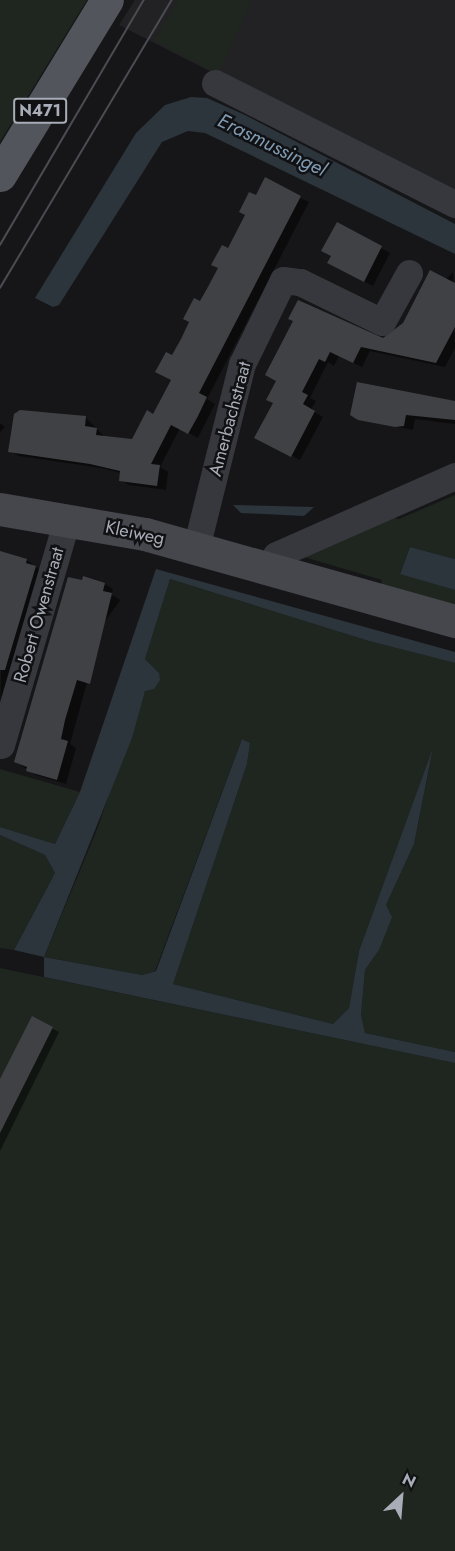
<!DOCTYPE html>
<html>
<head>
<meta charset="utf-8">
<style>
  body { margin:0 }
  #map { position:relative; width:455px; height:1551px; overflow:hidden; background:#161618; font-family:Jost,sans-serif }
  div>[style] { position:absolute }
  .built>* { inset:0; background:#222225 }
  .green>* { inset:0; background:#1e261f }
  .water>* { inset:0; background:#2c353c }
  .shadow>* { inset:0; background:#0007; transform-origin:0 0 }
  .building>* { inset:0; background:#404145 }
  .street>* { height:27px; margin:-13.5px; padding:0 13.5px; transform-origin:13.5px; border-radius:13.5px; background:#37383d }
  .secondary>* { height:33px; margin:-16.5px; padding:0 16.5px; transform-origin:16.5px; border-radius:16.5px; background:#45474d }
  .primary>* { height:33px; margin:-16.5px; padding:0 16.5px; transform-origin:16.5px; border-radius:16.5px; background:#53555c }
  .tram>* { height:1.5px; margin:-0.75px; padding:0 0.75px; transform-origin:0.75px; border-radius:0.75px; background:#4a4c52 }
  span { translate:-50% -50%; white-space:nowrap; text-align:center; line-height:1.15; -webkit-text-stroke:5px #111113; paint-order:stroke }
  .shield-label span { padding:2px 4px; background:#111113; border:2px solid; border-radius:4px; -webkit-text-stroke-width:0 }
  .shield-label { font-size:16px; color:#a8adb8; font-weight:700 }
  .street-label { font-size:18px; color:#a8adb8 }
  .water-label { font-size:20px; color:#7f9bb3; font-style:italic }
  .north { position:absolute; left:371px; top:1467px; width:60px; height:60px; -webkit-text-stroke:4px #111113; paint-order:stroke; rotate:26deg; font-size:16px; font-weight:700; line-height:24px; text-align:center; color:#a8adb8 }
  .north::after { content:''; display:block; margin:auto; width:21px; height:27px; background:#a8adb8; clip-path:polygon(50% 0,100% 100%,50% 72%,0 100%) }
</style>
</head>
<body>
<div id="map">
  <div class="built">
    <div style="clip-path:polygon(135px 0,455px 0,455px 196px,119px 25px)"></div>
  </div>
  <div class="green">
    <div style="clip-path:polygon(0 0,87px 0,0 142px)"></div>
    <div style="clip-path:polygon(179px 0,252px 0,218px 74px,154px 40px)"></div>
    <div style="clip-path:polygon(455px 495px,455px 559px,410px 547px,400px 573px,455px 590px,455px 609px,380px 588px,382px 580px,304px 557px,384px 516px,399px 519px)"></div>
    <div style="clip-path:polygon(170px 579px,369px 641px,455px 663px,455px 1052px,365px 1033px,361px 1015px,365px 970px,379px 950px,386px 905px,414px 844px,433px 749px,359px 951px,349px 1008px,333px 1024px,173px 984px,247px 764px,250px 743px,242px 739px,155px 971px,142px 975px,44px 957px,98px 827px,145px 691px,159px 673px,145px 659px)"></div>
    <div style="clip-path:polygon(0 769px,80px 792px,55px 844px,0 827px)"></div>
    <div style="clip-path:polygon(0 835px,45px 855px,55px 873px,14px 950px,0 948px)"></div>
    <div style="clip-path:polygon(0 968px,455px 1063px,455px 1551px,0 1551px)"></div>
  </div>
  <div class="water">
    <div style="clip-path:polygon(191px 97px,207px 98px,245px 115px,455px 224px,455px 254px,232px 146px,205px 133px,188px 131px,162px 142px,59px 305px,53px 307px,35px 298px,136px 133px,165px 105px)"></div>
    <div style="clip-path:polygon(233px 505px,314px 507px,304px 516px,241px 513px)"></div>
    <div style="clip-path:polygon(410px 547px,455px 559px,455px 590px,400px 574px)"></div>
    <div style="clip-path:polygon(156px 569px,455px 652px,455px 663px,369px 641px,170px 579px,145px 659px,159px 673px,160px 680px,154px 689px,145px 691px,132px 738px,44px 957px,142px 975px,156px 971px,242px 739px,250px 743px,247px 764px,173px 984px,333px 1024px,349px 1008px,359px 951px,433px 748px,414px 844px,386px 905px,392px 917px,379px 950px,365px 970px,361px 1015px,365px 1033px,455px 1052px,455px 1063px,44px 977px,44px 957px,14px 950px,55px 873px,45px 855px,0 835px,0 827px,55px 844px,80px 792px)"></div>
  </div>
  <div class="shadow">
    <div style="clip-path:polygon(256px 197px,300px 198px,309px 202px,207px 399px,215px 404px,198px 438px,180px 428px,160px 467px,168px 472px,166px 490px,129px 485px,121px 480px,121px 473px,101px 468px,19px 456px,10px 451px,47px 412px,86px 418px,105px 437px,133px 440px,154px 416px,172px 380px,173px 357px)"></div>
    <div style="clip-path:polygon(337px 224px,390px 253px,373px 286px,338px 268px,333px 256px)"></div>
    <div style="clip-path:polygon(453px 272px,455px 348px,445px 367px,370px 351px,362px 367px,339px 356px,334px 366px,328px 362px,310px 398px,316px 401px,311px 410px,323px 417px,300px 460px,265px 442px,295px 321px,384px 339px,404px 324px)"></div>
    <div style="clip-path:polygon(455px 402px,455px 424px,415px 419px,413px 430px,361px 420px)"></div>
    <div style="clip-path:polygon(0 423px,5px 427px,0 432px)"></div>
    <div style="clip-path:polygon(3px 553px,27px 560px,44px 573px,0 723px)"></div>
    <div style="clip-path:polygon(105px 584px,113px 589px,70px 744px,76px 748px,66px 784px,36px 775px,16px 762px)"></div>
    <div style="left:113px;top:595px;width:9px;height:94px;rotate:36deg"></div>
    <div style="clip-path:polygon(32px 1018px,59px 1032px,0 1151px,0 1082px)"></div>
  </div>
  <div class="building">
    <div style="clip-path:polygon(265px 177px,301px 196px,199px 393px,207px 397px,198px 416px,188px 434px,171px 425px,151px 464px,160px 465px,157px 486px,119px 481px,120px 471px,90px 464px,8px 452px,14px 414px,20px 410px,86px 416px,85px 426px,97px 428px,96px 435px,132px 439px,147px 410px,153px 414px,171px 380px,155px 372px,166px 352px,172px 355px,181px 339px,189px 322px,183px 319px,194px 298px,200px 301px,209px 285px,218px 268px,211px 265px,222px 245px,228px 248px,245px 215px,239px 212px,249px 192px,256px 195px)"></div>
    <div style="clip-path:polygon(337px 222px,382px 246px,364px 282px,327px 263px,331px 256px,321px 251px)"></div>
    <div style="clip-path:polygon(430px 270px,455px 283px,455px 327px,436px 363px,361px 347px,353px 363px,330px 352px,325px 362px,319px 359px,302px 392px,308px 395px,303px 404px,315px 411px,291px 457px,254px 438px,273px 403px,266px 400px,276px 381px,265px 375px,293px 321px,288px 319px,298px 300px,383px 338px,403px 323px)"></div>
    <div style="clip-path:polygon(357px 382px,455px 401px,455px 420px,406px 415px,404px 426px,395px 427px,358px 420px,350px 415px)"></div>
    <div style="clip-path:polygon(0 551px,27px 559px,26px 563px,36px 566px,5px 670px,0 670px)"></div>
    <div style="clip-path:polygon(83px 576px,105px 583px,103px 591px,112px 593px,90px 684px,77px 680px,65px 720px,61px 739px,68px 741px,57px 780px,26px 771px,27px 767px,14px 762px,68px 577px,82px 580px)"></div>
    <div style="clip-path:polygon(32px 1016px,53px 1027px,0 1133px,0 1079px)"></div>
  </div>
  <div class="street">
    <div style="left:215px;top:83px;width:269px;rotate:26.8deg"></div>
    <div style="left:196px;top:548px;width:190px;rotate:-76deg"></div>
    <div style="left:242px;top:364px;width:93px;rotate:-64deg"></div>
    <div style="left:283px;top:280px;width:17px;rotate:7deg"></div>
    <div style="left:300px;top:282px;width:91px;rotate:26deg"></div>
    <div style="left:382px;top:322px;width:56px;rotate:-61.1deg"></div>
    <div style="left:268px;top:568px;width:15px;rotate:-58deg"></div>
    <div style="left:276px;top:555px;width:196px;rotate:-23.8deg"></div>
    <div style="left:1px;top:745px;width:235px;rotate:-73.7deg"></div>
  </div>
  <div class="secondary">
    <div style="left:0;top:509px;width:147px;rotate:9.8deg"></div>
    <div style="left:145px;top:534px;width:322px;rotate:15.7deg"></div>
  </div>
  <div class="primary">
    <div style="left:0;top:175px;width:205px;rotate:-58.6deg"></div>
  </div>
  <div class="tram">
    <div style="left:0;top:245px;width:284px;rotate:-59.6deg"></div>
    <div style="left:0;top:288px;width:335px;rotate:-59.2deg"></div>
  </div>
  <div class="shield-label">
    <span style="left:40px;top:111px">N471</span>
  </div>
  <div class="street-label">
    <span style="left:230px;top:419px;rotate:-75deg">Amerbachstraat</span>
    <span style="left:135px;top:533px;rotate:12deg">Kleiweg</span>
    <span style="left:39px;top:615px;rotate:-74deg">Robert Owenstraat</span>
  </div>
  <div class="water-label">
    <span style="left:272px;top:145px;rotate:26deg">Erasmussingel</span>
  </div>
  <div class="north">N</div>
</div>
</body>
</html>
